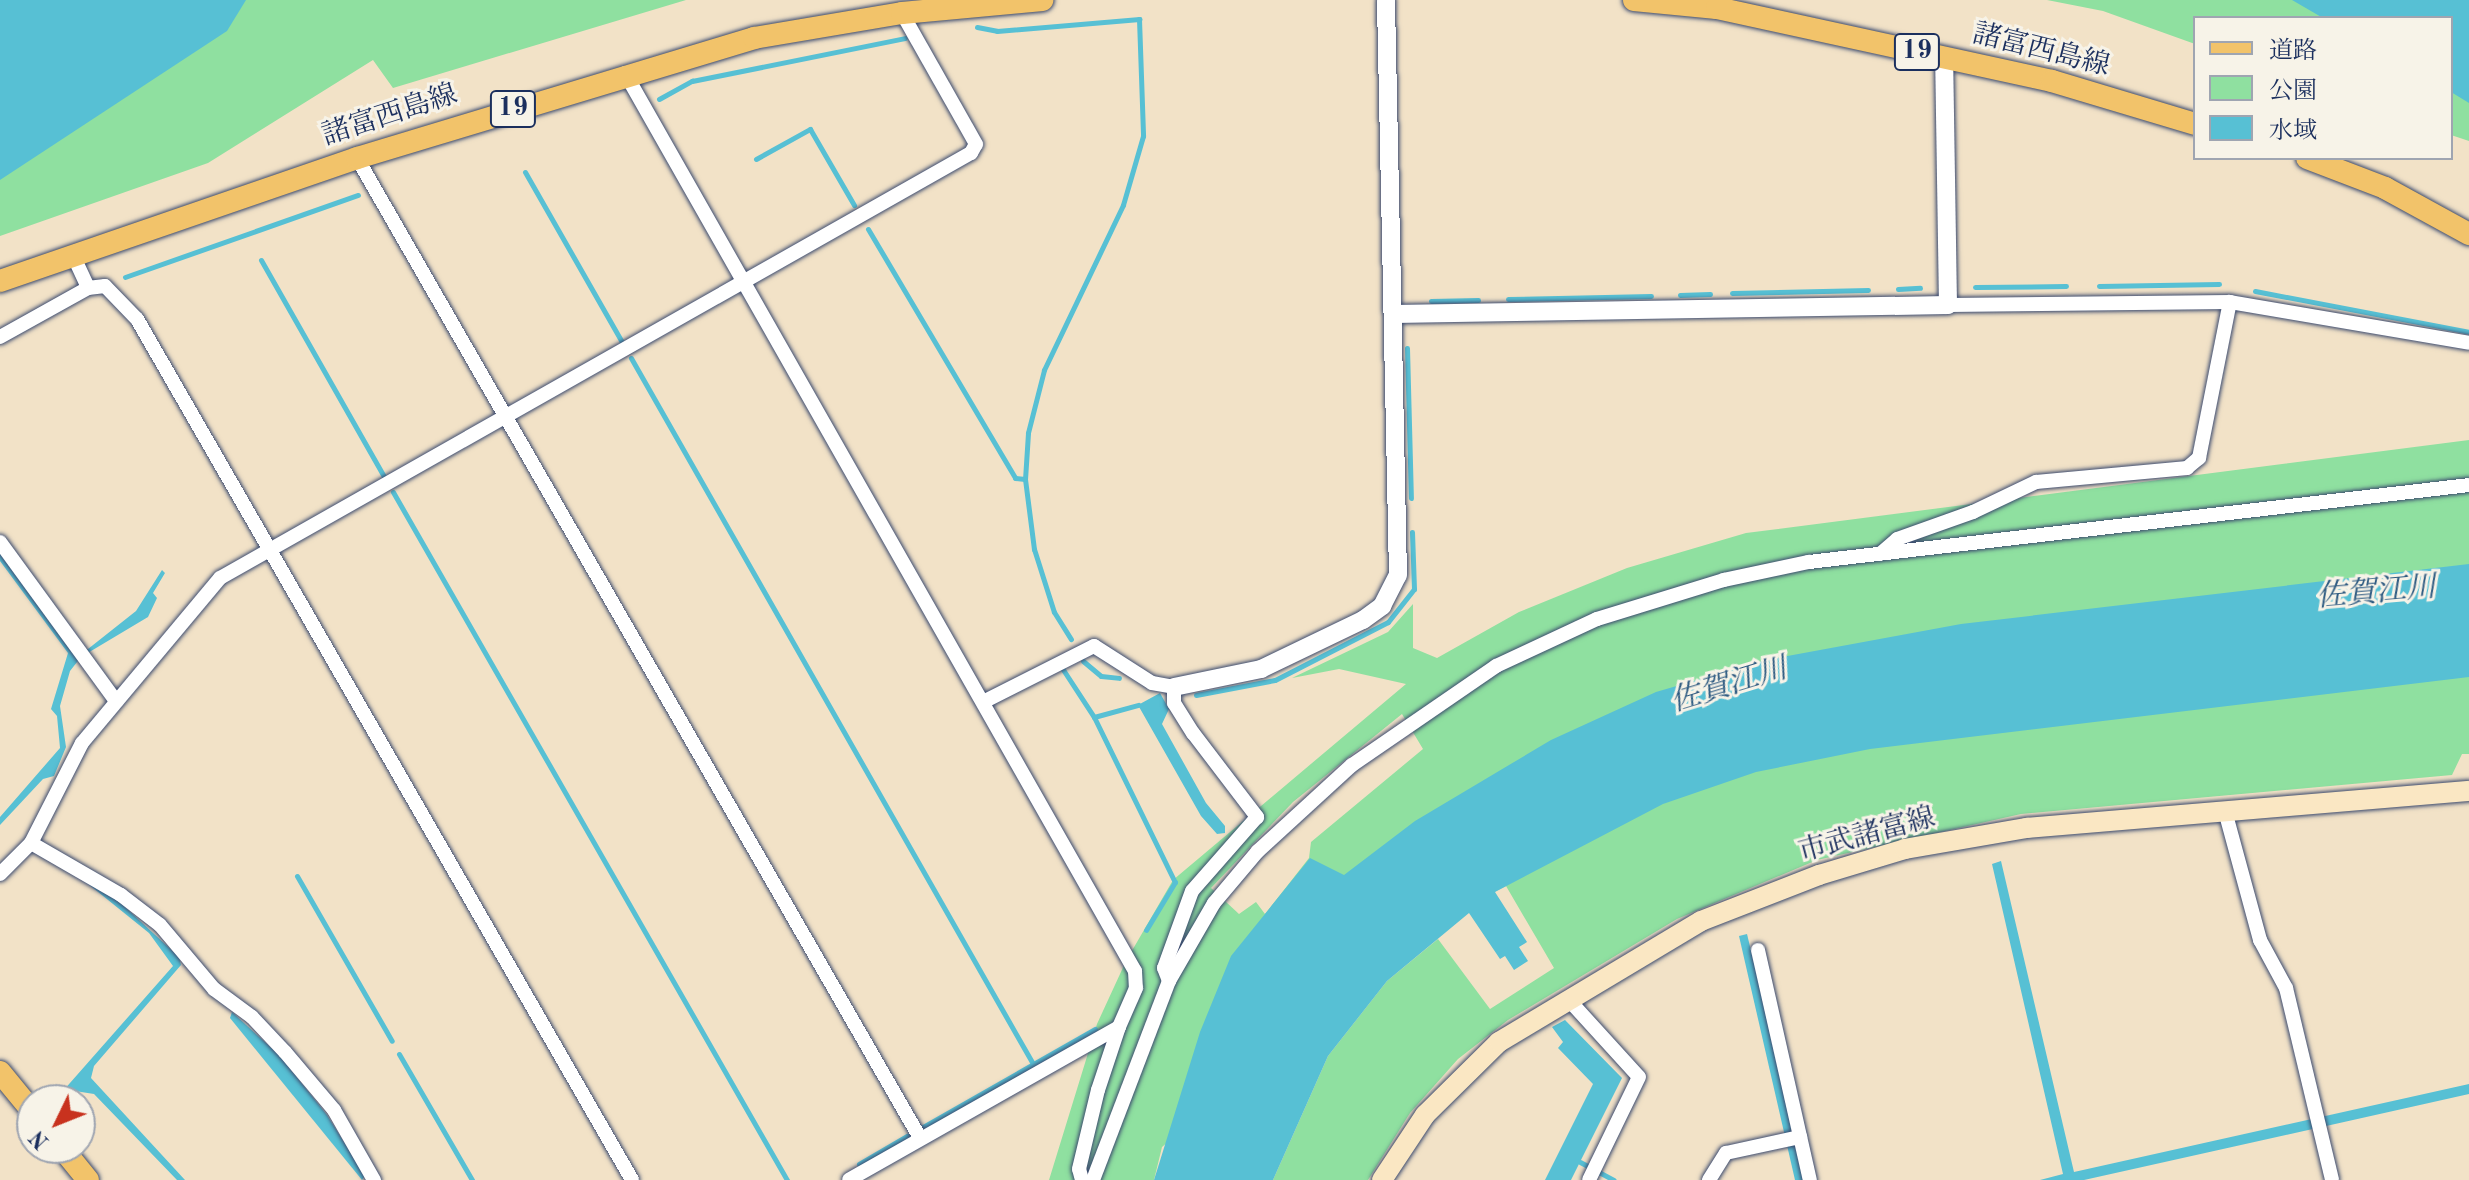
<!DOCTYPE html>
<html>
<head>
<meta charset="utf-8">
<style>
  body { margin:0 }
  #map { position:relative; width:2469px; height:1180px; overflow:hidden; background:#f2e2c7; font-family:"Old Standard TT","Noto Serif JP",serif }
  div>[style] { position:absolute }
  .green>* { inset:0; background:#8fe0a0 }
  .water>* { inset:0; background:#57c0d4 }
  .stream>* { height:5px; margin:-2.5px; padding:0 2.5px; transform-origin:2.5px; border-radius:2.5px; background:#57c0d4 }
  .roads { filter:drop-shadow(0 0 2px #3b4a6e) drop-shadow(0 0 2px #3b4a6e) }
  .minor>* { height:14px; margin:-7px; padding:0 7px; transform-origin:7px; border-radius:7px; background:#fff }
  .tertiary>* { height:18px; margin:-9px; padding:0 9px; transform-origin:9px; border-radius:9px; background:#fff }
  .secondary>* { height:20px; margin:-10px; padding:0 10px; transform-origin:10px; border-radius:10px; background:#fae7c3 }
  .primary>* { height:22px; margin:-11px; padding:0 11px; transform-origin:11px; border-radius:11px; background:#f2c36a }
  span { translate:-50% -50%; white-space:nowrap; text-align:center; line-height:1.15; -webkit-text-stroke:6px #f7f3e8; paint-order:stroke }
  .shield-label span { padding:2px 6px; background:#f7f3e8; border:2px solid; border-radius:6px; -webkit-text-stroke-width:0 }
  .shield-label { font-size:26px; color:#1b2f5e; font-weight:700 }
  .street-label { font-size:28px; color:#1b2f5e }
  .water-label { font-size:30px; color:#2d5a81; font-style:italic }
  .legend { position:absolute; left:2193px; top:16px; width:260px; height:144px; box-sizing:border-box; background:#f7f3e8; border:2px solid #9fa5b1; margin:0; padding:10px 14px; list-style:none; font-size:24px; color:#1b2f5e }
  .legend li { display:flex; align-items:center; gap:16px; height:40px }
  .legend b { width:40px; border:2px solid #9fa5b1 }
  .north { position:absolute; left:16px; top:1084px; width:80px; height:80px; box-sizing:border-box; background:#f7f3e8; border:2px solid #9fa5b1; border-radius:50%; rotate:227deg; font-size:22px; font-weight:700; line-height:32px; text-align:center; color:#1b2f5e }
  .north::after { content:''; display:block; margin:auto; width:28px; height:36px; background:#c8321e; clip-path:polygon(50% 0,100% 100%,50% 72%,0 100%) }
</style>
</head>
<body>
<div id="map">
  <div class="green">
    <div style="clip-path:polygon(216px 0,686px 0,393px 88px,373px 60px,208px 163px,0 236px,0 136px)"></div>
    <div style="clip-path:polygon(2047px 0,2314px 0,2345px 18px,2195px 18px,2195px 44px,2103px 11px)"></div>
    <div style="clip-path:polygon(2451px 81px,2469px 92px,2469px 141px,2451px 135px)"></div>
    <div style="clip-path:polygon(evenodd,2469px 440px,2469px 580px,1673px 709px,1162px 1147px,1154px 1180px,1049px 1180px,1097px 1024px,1126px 961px,1173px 880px,1406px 684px,1339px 669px,1292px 678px,1388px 632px,1413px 604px,1413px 648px,1437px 658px,1519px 612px,1627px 568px,1746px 533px,2469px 440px,1402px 714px,1423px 749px,1311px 842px,1309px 858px,1265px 914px,1256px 902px,1239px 914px,1211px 888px,1293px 802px,1402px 714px)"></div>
    <div style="clip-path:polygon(2469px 665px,2469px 754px,2462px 754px,2452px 775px,2021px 814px,1817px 860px,1677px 919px,1508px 1020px,1458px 1059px,1410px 1113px,1368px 1180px,1273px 1180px,1328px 1056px,1387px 981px,1438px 939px,1490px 1009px,1554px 968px,1506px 886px,1494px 892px,1500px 866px,1793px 736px)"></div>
  </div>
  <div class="water">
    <div style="clip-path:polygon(0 0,246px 0,227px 31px,0 180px)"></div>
    <div style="clip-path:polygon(2292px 0,2469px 0,2469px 103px,2451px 92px,2451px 18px,2323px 18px)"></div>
    <div style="clip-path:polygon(0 552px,73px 652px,88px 649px,136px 611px,162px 570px,165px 573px,153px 593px,157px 598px,148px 617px,81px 657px,70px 671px,60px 706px,66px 747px,54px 776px,43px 779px,0 825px,0 817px,60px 748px,57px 716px,51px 709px,68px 653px,0 561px)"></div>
    <div style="clip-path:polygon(2469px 564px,2469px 677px,1870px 749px,1756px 772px,1663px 804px,1495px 892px,1527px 942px,1519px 947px,1528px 961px,1514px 970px,1505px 956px,1500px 959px,1469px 913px,1387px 981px,1328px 1056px,1273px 1180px,1154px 1180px,1200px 1032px,1231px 956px,1310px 858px,1344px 875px,1415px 821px,1551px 740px,1656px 692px,1766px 660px,1961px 624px)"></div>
    <div style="clip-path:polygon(1160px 693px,1169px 709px,1162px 724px,1206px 803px,1225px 826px,1225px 833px,1217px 834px,1201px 816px,1138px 705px)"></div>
    <div style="clip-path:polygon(2001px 861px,2074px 1172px,2469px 1084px,2469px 1094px,2084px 1180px,2040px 1180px,2063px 1174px,1992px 864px)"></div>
    <div style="clip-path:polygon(82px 879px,113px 896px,179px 957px,181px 965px,94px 1066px,91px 1078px,185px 1180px,177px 1180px,94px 1094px,75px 1091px,66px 1100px,55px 1100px,173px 966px,149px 933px)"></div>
    <div style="clip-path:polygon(1747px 934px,1796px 1138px,1805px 1180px,1795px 1180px,1739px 936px)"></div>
    <div style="clip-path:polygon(232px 1012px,279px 1055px,327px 1115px,365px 1176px,362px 1180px,230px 1018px)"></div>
    <div style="clip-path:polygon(1565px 1020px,1622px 1078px,1571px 1180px,1545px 1180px,1593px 1084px,1558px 1048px,1563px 1042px,1552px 1027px)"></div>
  </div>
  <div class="stream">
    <div style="left:977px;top:27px;width:20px;rotate:11deg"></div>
    <div style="left:997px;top:31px;width:143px;rotate:-4.8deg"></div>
    <div style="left:1139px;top:19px;width:117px;rotate:88deg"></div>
    <div style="left:1143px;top:136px;width:72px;rotate:106.2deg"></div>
    <div style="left:1123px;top:205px;width:183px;rotate:115.6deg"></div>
    <div style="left:1044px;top:370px;width:65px;rotate:104.3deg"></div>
    <div style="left:1028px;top:433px;width:46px;rotate:93.7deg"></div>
    <div style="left:1025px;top:479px;width:71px;rotate:82.7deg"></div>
    <div style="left:1034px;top:549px;width:66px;rotate:72.4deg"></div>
    <div style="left:1054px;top:612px;width:32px;rotate:58deg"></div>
    <div style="left:659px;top:99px;width:38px;rotate:-29deg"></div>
    <div style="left:692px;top:81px;width:217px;rotate:-11.4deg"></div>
    <div style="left:756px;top:159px;width:62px;rotate:-29.1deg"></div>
    <div style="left:810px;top:129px;width:88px;rotate:59.9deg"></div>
    <div style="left:525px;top:172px;width:196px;rotate:60.3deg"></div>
    <div style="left:868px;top:229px;width:289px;rotate:59.4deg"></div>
    <div style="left:1015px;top:478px;width:10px;rotate:6deg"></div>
    <div style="left:261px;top:260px;width:251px;rotate:60.4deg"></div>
    <div style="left:125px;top:277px;width:247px;rotate:-19.4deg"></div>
    <div style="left:2099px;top:286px;width:120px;rotate:-1deg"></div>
    <div style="left:1975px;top:287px;width:91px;rotate:-0.6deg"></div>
    <div style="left:1898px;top:289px;width:22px;rotate:-3deg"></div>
    <div style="left:2255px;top:291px;width:218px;rotate:10.8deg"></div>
    <div style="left:1732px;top:293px;width:136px;rotate:-1.3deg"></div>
    <div style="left:1680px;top:295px;width:30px;rotate:-2deg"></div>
    <div style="left:1508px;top:299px;width:143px;rotate:-1.2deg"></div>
    <div style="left:1431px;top:301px;width:47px;rotate:-1.2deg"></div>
    <div style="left:1407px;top:348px;width:150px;rotate:88.5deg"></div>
    <div style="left:631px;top:358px;width:812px;rotate:60.34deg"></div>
    <div style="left:393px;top:492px;width:793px;rotate:60.2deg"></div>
    <div style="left:1083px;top:661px;width:23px;rotate:40deg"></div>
    <div style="left:1101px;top:676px;width:18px;rotate:6deg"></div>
    <div style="left:1062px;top:668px;width:59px;rotate:56.9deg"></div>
    <div style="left:1094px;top:717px;width:46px;rotate:-15.3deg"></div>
    <div style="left:1196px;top:695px;width:80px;rotate:-10.8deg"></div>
    <div style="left:1275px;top:680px;width:127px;rotate:-27.2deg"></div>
    <div style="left:1388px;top:622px;width:42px;rotate:-51.8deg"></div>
    <div style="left:1414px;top:589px;width:57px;rotate:-92deg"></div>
    <div style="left:1094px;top:717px;width:184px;rotate:63.9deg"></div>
    <div style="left:1175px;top:882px;width:56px;rotate:121.1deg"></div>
    <div style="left:297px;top:876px;width:190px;rotate:60.1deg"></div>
    <div style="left:399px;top:1054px;width:146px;rotate:59.9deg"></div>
    <div style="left:923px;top:1127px;width:198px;rotate:-29.7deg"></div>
    <div style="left:1580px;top:1162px;width:38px;rotate:28deg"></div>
    <div style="left:859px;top:1164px;width:56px;rotate:-30.3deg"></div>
  </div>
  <div class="roads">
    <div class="minor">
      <div style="left:625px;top:73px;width:1033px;rotate:60.41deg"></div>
      <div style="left:1135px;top:971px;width:17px;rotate:87deg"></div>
      <div style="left:1136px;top:988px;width:43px;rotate:113.6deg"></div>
      <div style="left:1119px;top:1027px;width:310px;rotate:150.5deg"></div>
      <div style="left:357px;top:158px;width:1130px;rotate:60.12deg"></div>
      <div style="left:72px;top:253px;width:38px;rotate:65deg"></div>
      <div style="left:1948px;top:305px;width:282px;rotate:-0.6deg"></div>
      <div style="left:2230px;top:302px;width:242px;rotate:9.7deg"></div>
      <div style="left:0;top:337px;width:101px;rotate:-29.1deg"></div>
      <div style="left:88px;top:288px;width:17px;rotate:-7deg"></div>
      <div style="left:105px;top:286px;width:46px;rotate:45.9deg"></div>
      <div style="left:137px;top:319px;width:993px;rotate:60.1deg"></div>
      <div style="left:0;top:542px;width:197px;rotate:53.9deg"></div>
      <div style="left:1880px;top:554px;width:23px;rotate:-41deg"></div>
      <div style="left:1897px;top:539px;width:81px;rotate:-19.6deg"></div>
      <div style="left:1973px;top:512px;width:70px;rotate:-25.5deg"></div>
      <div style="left:2036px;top:482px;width:152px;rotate:-5.3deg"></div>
      <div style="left:2187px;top:468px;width:16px;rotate:-40deg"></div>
      <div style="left:2199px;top:458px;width:159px;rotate:-78.8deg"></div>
      <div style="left:985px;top:701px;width:122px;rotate:-26.8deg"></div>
      <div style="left:1094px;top:646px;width:69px;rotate:32.5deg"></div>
      <div style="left:1152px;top:683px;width:22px;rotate:10deg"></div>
      <div style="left:1174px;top:687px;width:16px;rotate:90deg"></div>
      <div style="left:1174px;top:703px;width:36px;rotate:58deg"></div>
      <div style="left:1193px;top:733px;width:106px;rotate:52.7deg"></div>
      <div style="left:1257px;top:817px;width:98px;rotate:131.3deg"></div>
      <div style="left:1192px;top:891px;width:82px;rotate:110deg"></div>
      <div style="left:1164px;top:968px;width:14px;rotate:69deg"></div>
      <div style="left:2225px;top:811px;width:134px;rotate:74.8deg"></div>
      <div style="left:2260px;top:940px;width:55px;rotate:61.6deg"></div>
      <div style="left:2286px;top:988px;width:197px;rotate:76.5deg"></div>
      <div style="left:31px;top:843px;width:104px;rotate:30deg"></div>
      <div style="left:121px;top:895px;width:49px;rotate:37.6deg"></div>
      <div style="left:160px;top:925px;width:84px;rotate:49.8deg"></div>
      <div style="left:214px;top:989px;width:47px;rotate:36.4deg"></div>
      <div style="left:252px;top:1017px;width:48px;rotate:46.7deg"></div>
      <div style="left:285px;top:1052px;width:76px;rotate:49.8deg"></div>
      <div style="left:334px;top:1110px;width:81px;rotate:60.3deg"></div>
      <div style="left:0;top:874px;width:44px;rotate:-45deg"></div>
      <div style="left:31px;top:843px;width:112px;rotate:-63deg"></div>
      <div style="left:82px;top:743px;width:215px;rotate:-50.1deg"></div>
      <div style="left:220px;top:578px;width:863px;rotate:-29.51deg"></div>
      <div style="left:971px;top:153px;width:10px;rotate:-61deg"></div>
      <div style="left:976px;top:144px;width:150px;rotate:-119.5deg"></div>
      <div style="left:1758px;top:950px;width:236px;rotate:77.3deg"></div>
      <div style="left:1568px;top:999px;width:105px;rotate:47.7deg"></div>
      <div style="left:1639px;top:1077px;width:114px;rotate:115.9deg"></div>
      <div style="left:1082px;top:1180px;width:11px;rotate:-105deg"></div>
      <div style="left:1079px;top:1169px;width:81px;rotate:-76.5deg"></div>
      <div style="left:1098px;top:1090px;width:66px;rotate:-71.6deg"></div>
      <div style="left:1093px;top:1180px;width:213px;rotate:-69.1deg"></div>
      <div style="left:1169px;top:981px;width:90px;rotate:-60deg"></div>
      <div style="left:1214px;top:903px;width:68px;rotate:-49.8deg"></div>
      <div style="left:1258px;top:851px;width:127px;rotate:-42.5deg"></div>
      <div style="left:1352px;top:765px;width:175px;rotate:-34.5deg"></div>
      <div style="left:1496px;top:666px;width:111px;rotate:-25deg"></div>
      <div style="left:1597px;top:619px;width:133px;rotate:-17.1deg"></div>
      <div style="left:1724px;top:580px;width:87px;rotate:-12deg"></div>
      <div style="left:1809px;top:562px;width:664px;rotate:-6.65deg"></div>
      <div style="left:1709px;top:1180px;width:32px;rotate:-58deg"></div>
      <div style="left:1726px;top:1153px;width:76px;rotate:-12.2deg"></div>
    </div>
    <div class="tertiary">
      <div style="left:1394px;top:314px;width:554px;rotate:-0.93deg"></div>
      <div style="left:1948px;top:305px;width:247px;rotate:-90.9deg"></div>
      <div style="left:1174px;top:687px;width:89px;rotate:-11.7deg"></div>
      <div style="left:1261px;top:669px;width:113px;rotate:-25.7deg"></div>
      <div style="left:1363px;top:620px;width:24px;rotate:-36deg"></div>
      <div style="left:1382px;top:606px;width:35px;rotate:-63deg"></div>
      <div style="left:1398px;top:575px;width:575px;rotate:-91.2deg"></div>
    </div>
    <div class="secondary">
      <div style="left:1382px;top:1180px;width:78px;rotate:-56.5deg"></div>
      <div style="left:1425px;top:1115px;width:104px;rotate:-44.6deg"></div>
      <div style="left:1499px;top:1042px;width:235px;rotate:-30.9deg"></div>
      <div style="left:1701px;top:921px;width:127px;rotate:-21.3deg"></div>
      <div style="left:1819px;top:875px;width:90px;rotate:-16.8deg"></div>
      <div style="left:1905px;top:849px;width:124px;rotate:-9.8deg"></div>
      <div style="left:2027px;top:828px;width:444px;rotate:-4.8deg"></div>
    </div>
    <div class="primary">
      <div style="left:1634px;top:0;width:83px;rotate:5.5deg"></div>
      <div style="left:1717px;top:8px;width:343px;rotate:12.3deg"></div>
      <div style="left:2052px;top:81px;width:149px;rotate:16.7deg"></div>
      <div style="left:2307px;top:158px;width:84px;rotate:21deg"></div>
      <div style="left:2385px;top:188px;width:96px;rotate:28.7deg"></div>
      <div style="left:0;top:281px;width:378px;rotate:-19deg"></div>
      <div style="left:357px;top:158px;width:415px;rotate:-16.8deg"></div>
      <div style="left:754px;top:38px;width:150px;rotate:-9.6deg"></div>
      <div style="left:902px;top:13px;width:141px;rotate:-5.3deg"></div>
      <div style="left:0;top:1072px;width:50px;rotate:50.6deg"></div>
      <div style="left:62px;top:1148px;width:41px;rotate:50.9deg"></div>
    </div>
  </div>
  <div class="shield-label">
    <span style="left:1917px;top:52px">19</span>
    <span style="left:513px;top:109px">19</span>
  </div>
  <div class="street-label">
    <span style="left:2041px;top:51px;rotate:14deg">諸富西島線</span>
    <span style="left:390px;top:116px;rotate:-18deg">諸富西島線</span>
    <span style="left:1867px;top:836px;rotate:-15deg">市武諸富線</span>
  </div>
  <div class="water-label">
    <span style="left:2376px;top:593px;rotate:-5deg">佐賀江川</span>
    <span style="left:1729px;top:686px;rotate:-17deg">佐賀江川</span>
  </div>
  <ul class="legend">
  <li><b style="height:10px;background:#f2c36a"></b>道路</li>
  <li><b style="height:22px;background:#8fe0a0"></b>公園</li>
  <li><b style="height:22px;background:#57c0d4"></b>水域</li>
  </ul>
  <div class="north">N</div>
</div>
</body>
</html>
